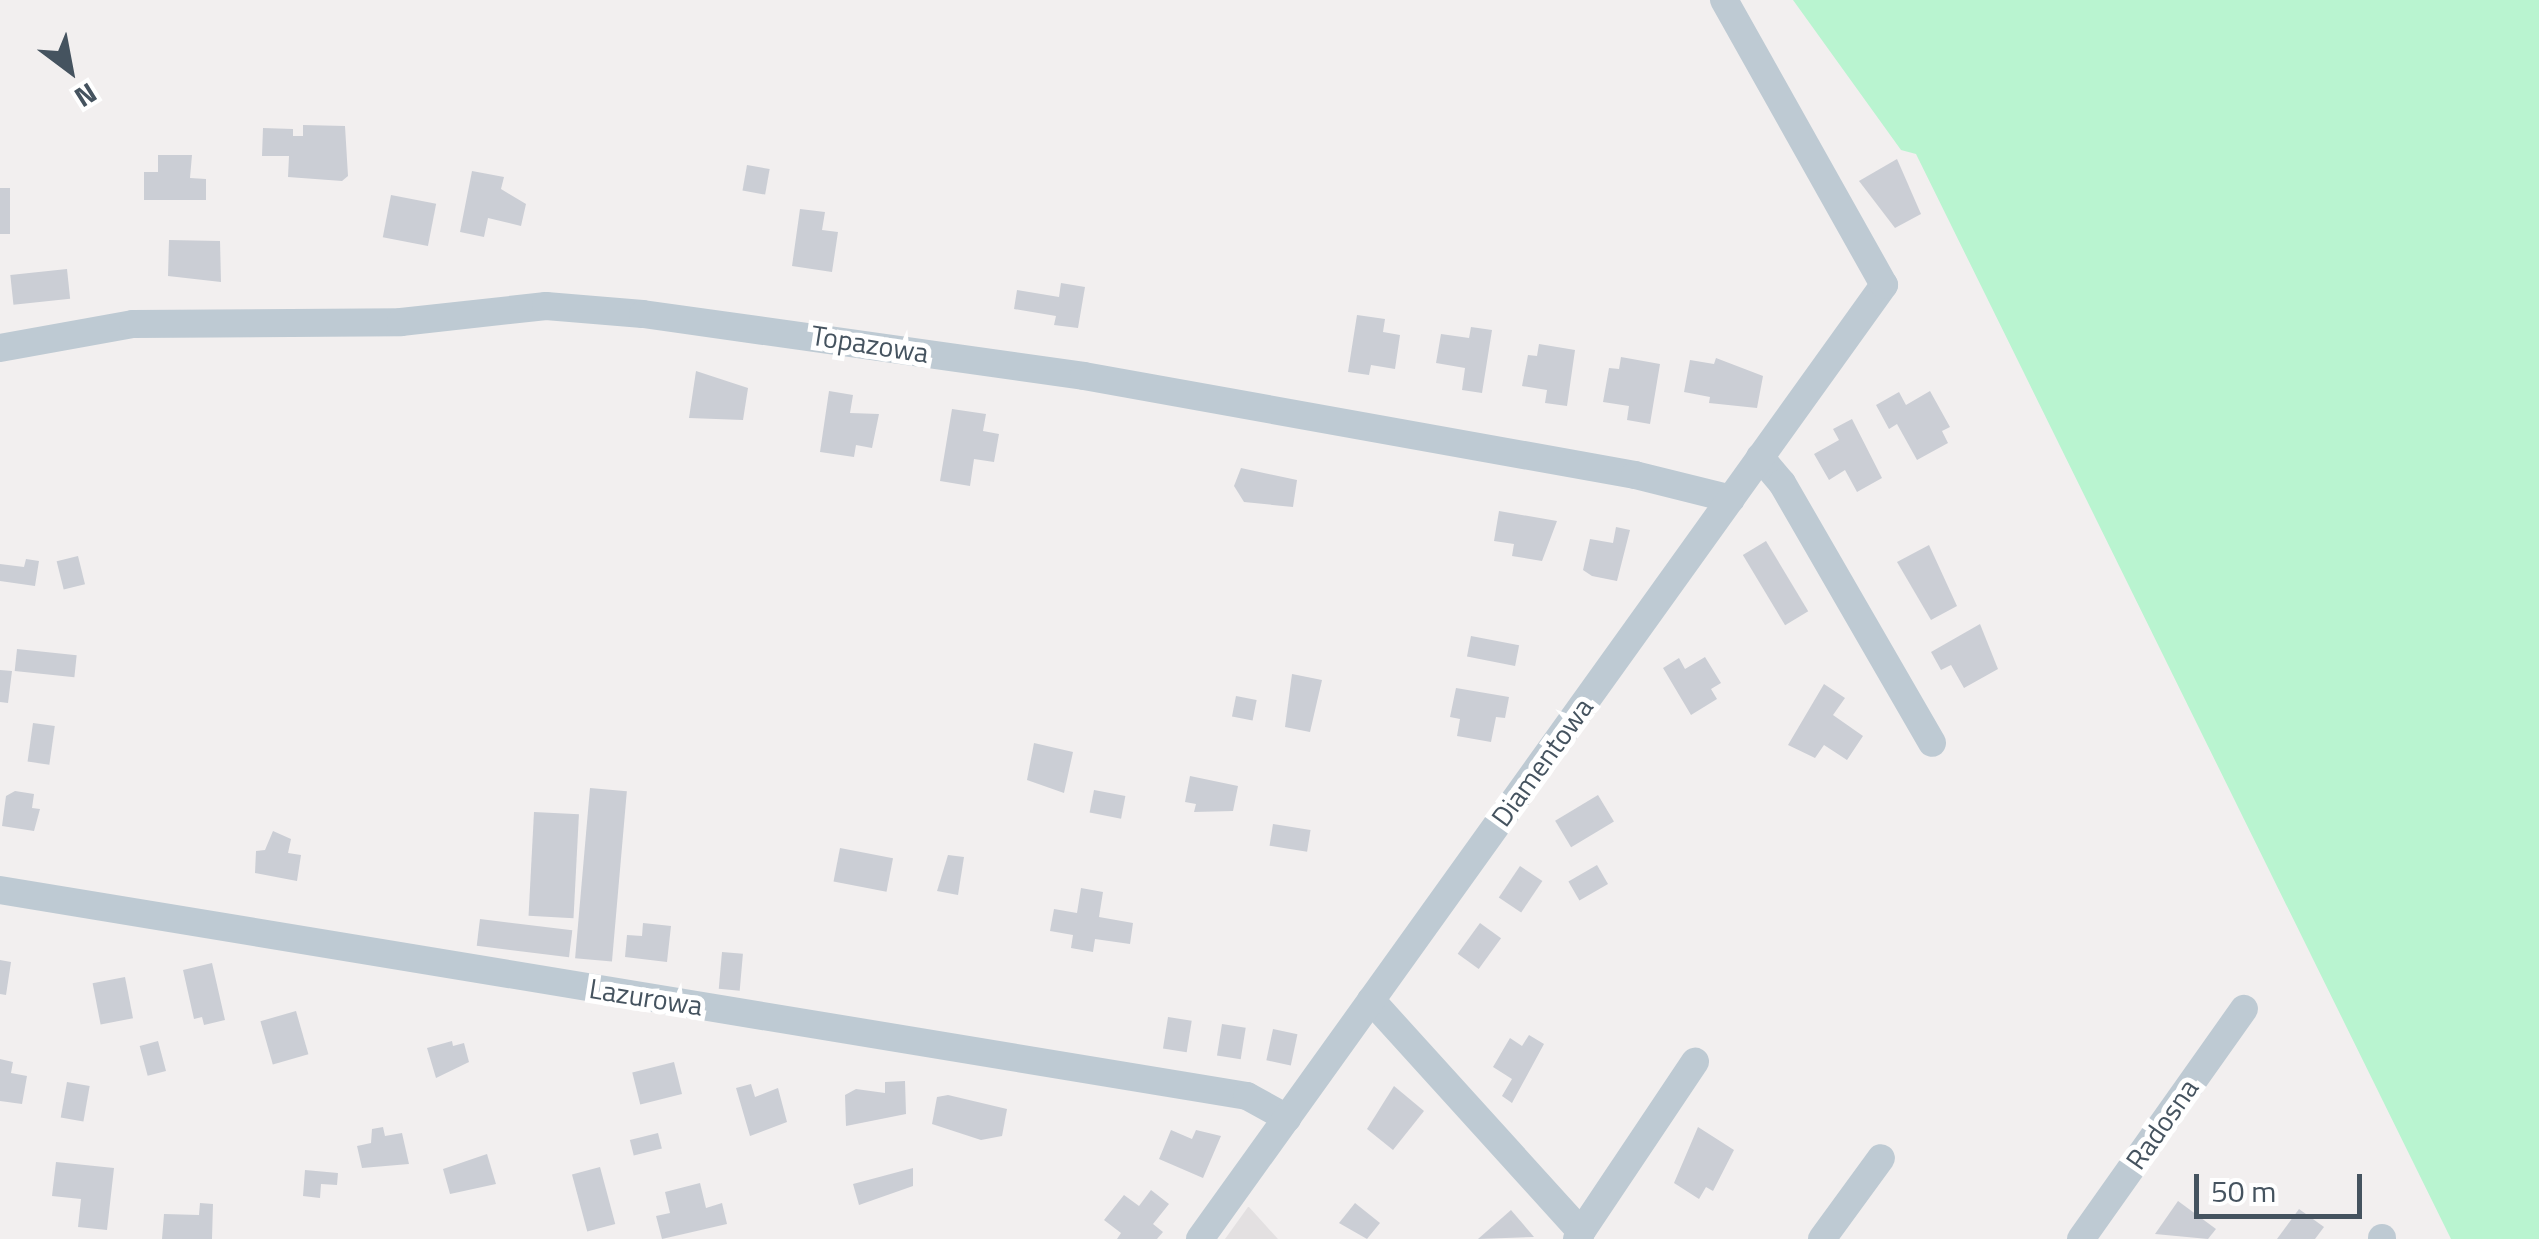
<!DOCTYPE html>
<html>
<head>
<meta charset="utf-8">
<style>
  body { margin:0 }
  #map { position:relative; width:2539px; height:1239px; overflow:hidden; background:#f2efef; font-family:"Titillium Web",sans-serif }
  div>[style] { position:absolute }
  .education>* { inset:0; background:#e3e0e1 }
  .green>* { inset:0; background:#b9f4d0 }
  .building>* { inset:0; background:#cbced5; transform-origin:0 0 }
  .minor>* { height:28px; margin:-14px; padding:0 14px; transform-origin:14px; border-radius:14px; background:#becad3 }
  span { translate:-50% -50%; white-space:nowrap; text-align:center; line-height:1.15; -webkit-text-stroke:10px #fff; paint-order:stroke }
  .street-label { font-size:28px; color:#45535f }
  .north { position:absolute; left:20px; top:20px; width:100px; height:100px; -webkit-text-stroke:8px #fff; paint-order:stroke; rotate:148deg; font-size:28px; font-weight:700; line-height:40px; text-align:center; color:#45535f }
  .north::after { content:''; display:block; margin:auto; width:35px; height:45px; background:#45535f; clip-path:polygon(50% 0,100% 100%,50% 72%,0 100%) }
  .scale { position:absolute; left:2194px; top:1174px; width:168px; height:45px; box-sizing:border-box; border:5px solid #45535f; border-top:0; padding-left:12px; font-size:30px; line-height:35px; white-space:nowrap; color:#45535f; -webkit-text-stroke:8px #fff; paint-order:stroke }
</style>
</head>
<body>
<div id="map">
  <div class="education">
    <div style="clip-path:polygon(1248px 1207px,1249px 1207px,1278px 1239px,1225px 1239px)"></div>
  </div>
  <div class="green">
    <div style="clip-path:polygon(1793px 0,2539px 0,2539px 1239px,2451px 1239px,1916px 154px,1901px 150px)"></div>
  </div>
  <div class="building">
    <div style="clip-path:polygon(303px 125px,345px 126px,348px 176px,342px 181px,288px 177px,289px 156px,262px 156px,263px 128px,293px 129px,293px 136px,303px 136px)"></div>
    <div style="clip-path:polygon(158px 155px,192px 155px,190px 178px,206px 179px,206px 200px,144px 200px,144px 172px,158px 172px)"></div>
    <div style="clip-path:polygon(1897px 159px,1921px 214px,1895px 228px,1859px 181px)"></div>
    <div style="left:747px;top:165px;width:23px;height:26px;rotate:10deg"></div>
    <div style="clip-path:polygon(472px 171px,504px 177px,501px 189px,526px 204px,521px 226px,488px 218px,484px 237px,460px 232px)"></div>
    <div style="left:0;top:188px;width:10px;height:46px"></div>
    <div style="left:391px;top:195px;width:46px;height:43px;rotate:11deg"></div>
    <div style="clip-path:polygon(800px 209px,825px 212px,822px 230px,838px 232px,832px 272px,792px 266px)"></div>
    <div style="clip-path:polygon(169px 240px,220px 241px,221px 282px,168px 276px)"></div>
    <div style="left:67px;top:269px;width:30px;height:57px;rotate:84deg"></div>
    <div style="clip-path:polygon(1061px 283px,1085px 287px,1078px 328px,1054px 325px,1056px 316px,1014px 309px,1017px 290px,1059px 297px)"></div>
    <div style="clip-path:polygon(1357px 315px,1385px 319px,1383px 332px,1400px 335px,1395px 369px,1371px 365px,1369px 375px,1348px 372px)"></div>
    <div style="clip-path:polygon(1471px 327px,1492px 330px,1482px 393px,1462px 390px,1465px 368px,1436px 363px,1441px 334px,1469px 338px)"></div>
    <div style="clip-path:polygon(1539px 344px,1575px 350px,1567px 406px,1545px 403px,1547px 390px,1522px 386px,1528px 355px,1537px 356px)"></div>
    <div style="clip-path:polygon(1621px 357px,1660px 364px,1650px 424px,1627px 420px,1629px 406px,1603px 402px,1609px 368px,1619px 369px)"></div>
    <div style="clip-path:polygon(1716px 358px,1763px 376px,1757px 408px,1709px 403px,1710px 397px,1684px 392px,1690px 360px,1714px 364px)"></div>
    <div style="clip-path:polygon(696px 371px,748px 388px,743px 420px,689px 418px)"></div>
    <div style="clip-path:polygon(829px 391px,853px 395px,850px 413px,879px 414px,872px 448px,856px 445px,854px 457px,820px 452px)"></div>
    <div style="clip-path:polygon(1930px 391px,1950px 427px,1942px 431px,1948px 443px,1917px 460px,1897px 424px,1889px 429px,1876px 405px,1899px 392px,1906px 405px)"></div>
    <div style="clip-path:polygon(952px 409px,986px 414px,983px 431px,999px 434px,994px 462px,974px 459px,970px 486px,940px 481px)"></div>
    <div style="clip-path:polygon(1852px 419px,1882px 478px,1857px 492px,1845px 470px,1829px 480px,1814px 454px,1839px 440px,1833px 429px)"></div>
    <div style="clip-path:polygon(1241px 468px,1297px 480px,1293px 507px,1244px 502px,1234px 486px)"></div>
    <div style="clip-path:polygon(1499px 511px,1557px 521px,1542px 561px,1512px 556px,1514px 544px,1494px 541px)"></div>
    <div style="clip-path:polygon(1616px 527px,1630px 530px,1617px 581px,1592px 576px,1583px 570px,1590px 539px,1613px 543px)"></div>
    <div style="left:1766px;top:541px;width:82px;height:27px;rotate:59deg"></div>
    <div style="clip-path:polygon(1929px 545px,1957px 606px,1931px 620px,1897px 562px)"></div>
    <div style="left:78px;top:556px;width:29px;height:22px;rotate:76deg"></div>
    <div style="clip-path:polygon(26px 559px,39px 561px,35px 586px,0 581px,0 564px,24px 567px)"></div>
    <div style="clip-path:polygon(1980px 624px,1998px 669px,1964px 688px,1951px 665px,1941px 670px,1931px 652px)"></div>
    <div style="left:1471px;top:636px;width:49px;height:21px;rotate:11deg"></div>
    <div style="left:17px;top:649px;width:60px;height:22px;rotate:6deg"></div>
    <div style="clip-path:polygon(1705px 657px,1721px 683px,1711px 689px,1717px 699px,1691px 715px,1663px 668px,1679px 658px,1685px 669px)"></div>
    <div style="clip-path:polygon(0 670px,12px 671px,8px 703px,0 702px)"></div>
    <div style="clip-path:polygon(1292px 674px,1322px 680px,1310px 732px,1285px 727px)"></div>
    <div style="clip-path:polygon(1824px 684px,1845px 698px,1833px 715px,1863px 736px,1847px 760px,1824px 745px,1815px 758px,1788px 745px)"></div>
    <div style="clip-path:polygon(1456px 688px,1509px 697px,1505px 718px,1496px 717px,1491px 742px,1457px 736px,1460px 719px,1450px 717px)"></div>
    <div style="left:1236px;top:696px;width:21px;height:21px;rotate:11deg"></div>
    <div style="left:33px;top:723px;width:22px;height:39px;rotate:8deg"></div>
    <div style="clip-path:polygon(1034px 743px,1073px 752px,1064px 793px,1027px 780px)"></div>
    <div style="clip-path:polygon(1190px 776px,1238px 786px,1233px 811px,1194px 812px,1196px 804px,1185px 802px)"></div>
    <div style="left:590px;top:788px;width:37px;height:171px;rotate:5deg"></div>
    <div style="left:1094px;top:790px;width:32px;height:23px;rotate:11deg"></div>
    <div style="clip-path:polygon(15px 791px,34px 794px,32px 808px,40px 809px,34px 831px,2px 826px,6px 796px)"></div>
    <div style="left:1598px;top:795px;width:31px;height:50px;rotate:59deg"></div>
    <div style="left:534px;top:812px;width:45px;height:104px;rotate:3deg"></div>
    <div style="left:1273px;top:824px;width:38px;height:22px;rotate:9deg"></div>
    <div style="clip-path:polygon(273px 831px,291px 839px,288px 853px,301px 855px,297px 881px,255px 873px,256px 851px,265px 850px)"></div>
    <div style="left:840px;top:848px;width:54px;height:34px;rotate:11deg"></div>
    <div style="clip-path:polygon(948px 855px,964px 857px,958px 895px,937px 891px)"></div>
    <div style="left:1597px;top:865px;width:22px;height:33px;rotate:60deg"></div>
    <div style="left:1520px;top:866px;width:27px;height:38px;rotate:34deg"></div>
    <div style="clip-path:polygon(1081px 888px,1103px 892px,1099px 917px,1133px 923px,1130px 944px,1095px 939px,1093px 952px,1071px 948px,1073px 935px,1050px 931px,1054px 909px,1077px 913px)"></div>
    <div style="left:480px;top:919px;width:93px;height:27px;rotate:7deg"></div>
    <div style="clip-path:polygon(643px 923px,671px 926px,667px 962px,625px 957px,627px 935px,642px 936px)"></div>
    <div style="left:1480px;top:923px;width:26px;height:38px;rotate:36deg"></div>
    <div style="left:722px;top:952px;width:21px;height:37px;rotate:5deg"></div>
    <div style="clip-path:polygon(0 960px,11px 962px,6px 995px,0 994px)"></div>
    <div style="clip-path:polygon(212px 963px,225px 1020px,204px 1025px,202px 1017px,194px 1019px,183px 970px)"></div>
    <div style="left:125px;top:977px;width:42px;height:33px;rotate:79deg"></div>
    <div style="left:296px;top:1011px;width:45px;height:37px;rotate:74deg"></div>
    <div style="left:1168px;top:1017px;width:24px;height:32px;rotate:9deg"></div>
    <div style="left:1222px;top:1024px;width:24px;height:32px;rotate:9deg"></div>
    <div style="left:1273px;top:1029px;width:25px;height:32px;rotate:12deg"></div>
    <div style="clip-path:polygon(1529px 1035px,1544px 1044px,1512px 1103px,1502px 1096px,1512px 1079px,1493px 1067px,1510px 1038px,1522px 1046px)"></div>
    <div style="left:158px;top:1041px;width:31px;height:19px;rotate:75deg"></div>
    <div style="clip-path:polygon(452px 1041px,453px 1046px,464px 1043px,469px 1062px,436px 1078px,427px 1048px)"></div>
    <div style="clip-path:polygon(0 1059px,13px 1062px,11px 1073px,27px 1076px,22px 1104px,0 1101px)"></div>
    <div style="left:674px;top:1062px;width:33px;height:43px;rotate:76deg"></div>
    <div style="clip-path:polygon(905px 1081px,906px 1114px,846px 1126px,845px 1095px,856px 1089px,885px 1093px,885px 1082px)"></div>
    <div style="left:67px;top:1082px;width:23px;height:36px;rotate:10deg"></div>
    <div style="clip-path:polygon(751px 1084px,755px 1097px,778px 1088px,787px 1122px,750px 1136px,736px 1088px)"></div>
    <div style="clip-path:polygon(1394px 1086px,1424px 1111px,1393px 1150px,1367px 1129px)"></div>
    <div style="clip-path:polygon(948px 1095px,1007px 1109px,1002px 1136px,981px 1140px,932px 1124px,937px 1097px)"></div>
    <div style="clip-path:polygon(383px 1127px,385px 1136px,402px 1133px,409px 1164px,362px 1168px,357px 1146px,371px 1143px,372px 1129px)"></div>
    <div style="clip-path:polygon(1698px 1127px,1734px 1150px,1713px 1191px,1706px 1187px,1699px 1199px,1674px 1183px)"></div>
    <div style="clip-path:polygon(1171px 1130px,1192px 1139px,1196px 1130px,1221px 1136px,1203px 1178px,1159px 1159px)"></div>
    <div style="left:658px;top:1133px;width:16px;height:29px;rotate:76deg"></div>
    <div style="clip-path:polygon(487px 1154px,496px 1184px,450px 1194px,443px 1169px)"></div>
    <div style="clip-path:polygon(56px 1162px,114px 1168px,107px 1230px,78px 1227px,81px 1199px,52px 1196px)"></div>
    <div style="left:600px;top:1167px;width:59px;height:29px;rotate:75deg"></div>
    <div style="clip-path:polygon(913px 1168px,913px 1186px,859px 1205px,853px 1184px)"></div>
    <div style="clip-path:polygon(305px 1170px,338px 1173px,337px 1185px,321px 1184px,320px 1198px,303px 1196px)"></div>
    <div style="clip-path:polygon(700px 1183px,706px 1208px,722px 1203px,727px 1224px,662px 1239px,656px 1216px,670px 1213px,665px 1192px)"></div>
    <div style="clip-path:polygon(1151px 1190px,1169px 1204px,1153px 1224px,1163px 1232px,1157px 1239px,1117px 1239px,1121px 1233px,1104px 1220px,1124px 1195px,1139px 1206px)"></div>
    <div style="clip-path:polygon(2178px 1201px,2216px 1229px,2208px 1239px,2155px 1234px)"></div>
    <div style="clip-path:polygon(200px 1203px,213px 1204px,212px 1239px,162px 1239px,164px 1214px,199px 1215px)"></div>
    <div style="clip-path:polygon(1355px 1203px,1380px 1223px,1367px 1239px,1339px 1223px)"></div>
    <div style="clip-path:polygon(2299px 1209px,2324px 1227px,2315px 1239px,2277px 1239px)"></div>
    <div style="clip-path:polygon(1511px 1210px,1534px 1237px,1478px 1239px)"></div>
  </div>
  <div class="minor">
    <div style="left:0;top:348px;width:135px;rotate:-10.2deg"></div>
    <div style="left:133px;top:324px;width:268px;rotate:-0.4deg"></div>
    <div style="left:401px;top:322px;width:146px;rotate:-6.3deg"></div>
    <div style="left:546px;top:306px;width:97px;rotate:4.7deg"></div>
    <div style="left:643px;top:314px;width:445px;rotate:8deg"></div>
    <div style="left:1084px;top:376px;width:560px;rotate:10.19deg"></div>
    <div style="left:1635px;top:475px;width:99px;rotate:14deg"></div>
    <div style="left:1760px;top:457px;width:34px;rotate:50deg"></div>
    <div style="left:1782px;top:483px;width:300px;rotate:60deg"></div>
    <div style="left:0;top:890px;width:1264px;rotate:9.38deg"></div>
    <div style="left:1247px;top:1096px;width:46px;rotate:28.8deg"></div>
    <div style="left:1371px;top:1000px;width:313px;rotate:47.8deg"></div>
    <div style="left:1581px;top:1232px;width:8px;rotate:120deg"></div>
    <div style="left:1581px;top:1232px;width:205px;rotate:-56.2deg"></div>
    <div style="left:1200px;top:1239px;width:1174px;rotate:-54.36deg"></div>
    <div style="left:1884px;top:285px;width:327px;rotate:-119.3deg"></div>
    <div style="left:1822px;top:1239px;width:100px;rotate:-53.9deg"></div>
    <div style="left:2081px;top:1239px;width:282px;rotate:-54.7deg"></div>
    <div style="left:2382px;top:1239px;width:1px;rotate:-90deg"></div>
  </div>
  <div class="street-label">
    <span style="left:870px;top:344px;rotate:9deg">Topazowa</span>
    <span style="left:1542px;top:762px;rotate:-54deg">Diamentowa</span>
    <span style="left:646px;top:997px;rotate:9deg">Lazurowa</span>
    <span style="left:2162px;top:1124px;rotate:-55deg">Radosna</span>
  </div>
  <div class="north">N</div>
  <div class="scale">50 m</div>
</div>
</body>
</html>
